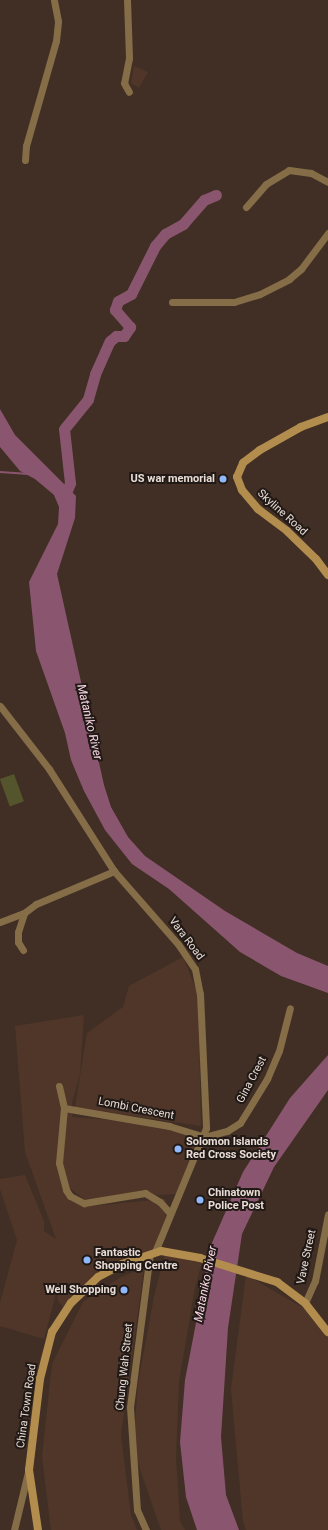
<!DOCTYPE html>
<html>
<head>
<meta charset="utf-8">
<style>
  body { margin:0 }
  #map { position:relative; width:328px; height:1530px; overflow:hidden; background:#412f25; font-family:Roboto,sans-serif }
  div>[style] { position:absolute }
  .built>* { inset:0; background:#4f3629 }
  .green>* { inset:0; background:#54552d; transform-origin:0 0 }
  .water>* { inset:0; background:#8a556e }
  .stream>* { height:2px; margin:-1px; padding:0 1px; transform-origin:1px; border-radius:1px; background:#8a556e }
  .river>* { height:11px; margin:-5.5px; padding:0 5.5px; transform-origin:5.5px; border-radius:5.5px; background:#8a556e }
  .street>* { height:7px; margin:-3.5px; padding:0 3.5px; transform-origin:3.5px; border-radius:3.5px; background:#846d47 }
  .secondary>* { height:8px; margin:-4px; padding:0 4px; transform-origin:4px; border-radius:4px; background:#b28d4e }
  .dots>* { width:11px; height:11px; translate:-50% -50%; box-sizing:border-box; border:2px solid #211915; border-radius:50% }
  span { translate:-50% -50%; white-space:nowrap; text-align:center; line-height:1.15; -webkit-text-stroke:4px #211915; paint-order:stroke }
  .poi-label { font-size:11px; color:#e9ddd6; font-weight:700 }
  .right { translate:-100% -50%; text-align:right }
  .left { translate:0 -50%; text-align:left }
  .street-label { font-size:11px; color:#e9ddd6 }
  .water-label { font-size:12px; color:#fad8e6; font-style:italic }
</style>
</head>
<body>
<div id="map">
  <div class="built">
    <div style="clip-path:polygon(134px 66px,148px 72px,139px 88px,131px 83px)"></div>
    <div style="clip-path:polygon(183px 957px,198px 994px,201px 1126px,75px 1107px,87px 1033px,123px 1007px,129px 986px)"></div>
    <div style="clip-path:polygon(84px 1015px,80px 1074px,72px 1103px,72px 1117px,155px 1123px,202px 1141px,177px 1194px,84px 1199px,71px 1189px,71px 1193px,91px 1206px,165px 1199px,171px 1214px,155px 1250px,111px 1266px,63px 1307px,58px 1301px,57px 1290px,44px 1339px,0 1326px,0 1303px,17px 1240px,0 1189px,0 1179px,25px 1175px,44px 1221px,44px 1231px,56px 1239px,25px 1152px,15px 1026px)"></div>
    <div style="clip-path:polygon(165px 1253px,202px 1261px,195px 1288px,179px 1381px,176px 1458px,180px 1521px,185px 1530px,161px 1530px,133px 1449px,138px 1383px,154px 1297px)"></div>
    <div style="clip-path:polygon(144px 1268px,121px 1435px,131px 1515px,137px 1530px,51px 1530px,42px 1457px,52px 1364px,83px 1302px,121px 1277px)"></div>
    <div style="clip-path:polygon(246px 1275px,307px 1310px,328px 1338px,328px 1530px,246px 1530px,243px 1522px,231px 1389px)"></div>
  </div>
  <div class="green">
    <div style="left:14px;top:774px;width:29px;height:15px;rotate:70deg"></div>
  </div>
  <div class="water">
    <div style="clip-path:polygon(0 409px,15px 435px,76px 496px,75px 518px,57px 574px,104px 785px,111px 807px,128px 837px,145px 856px,225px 911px,297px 953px,328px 966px,328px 993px,281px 976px,240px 952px,169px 889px,132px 864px,105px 830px,84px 791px,71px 760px,65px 733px,36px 651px,29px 582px,58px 524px,59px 507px,54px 495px,35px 479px,20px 471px,0 447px)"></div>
    <div style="clip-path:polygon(328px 1055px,328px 1090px,274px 1167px,242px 1234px,228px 1328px,221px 1437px,226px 1495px,239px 1530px,197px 1530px,186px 1497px,180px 1442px,185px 1380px,211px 1245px,243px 1172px,290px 1098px)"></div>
  </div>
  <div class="stream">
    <div style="left:0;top:472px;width:29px;rotate:4deg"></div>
  </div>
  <div class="river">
    <div style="left:65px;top:495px;width:13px;rotate:-67deg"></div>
    <div style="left:70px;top:483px;width:54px;rotate:-96.3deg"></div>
    <div style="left:64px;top:429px;width:38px;rotate:-51deg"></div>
    <div style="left:88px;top:399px;width:26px;rotate:-74deg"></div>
    <div style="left:95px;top:374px;width:36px;rotate:-66deg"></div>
    <div style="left:110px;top:341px;width:8px;rotate:-40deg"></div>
    <div style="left:116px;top:336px;width:8px"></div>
    <div style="left:124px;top:336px;width:11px;rotate:-56deg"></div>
    <div style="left:130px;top:327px;width:23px;rotate:-131deg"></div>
    <div style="left:115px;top:310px;width:9px;rotate:-72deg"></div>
    <div style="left:118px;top:301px;width:15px;rotate:-28deg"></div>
    <div style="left:131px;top:294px;width:54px;rotate:-63.4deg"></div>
    <div style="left:155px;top:246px;width:16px;rotate:-50deg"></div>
    <div style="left:165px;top:234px;width:21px;rotate:-29deg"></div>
    <div style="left:183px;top:224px;width:32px;rotate:-49deg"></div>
    <div style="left:204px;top:200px;width:13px;rotate:-23deg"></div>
  </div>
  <div class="street">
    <div style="left:127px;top:0;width:58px;rotate:88deg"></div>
    <div style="left:129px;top:58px;width:25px;rotate:101deg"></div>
    <div style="left:124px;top:83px;width:10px;rotate:61deg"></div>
    <div style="left:25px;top:160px;width:14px;rotate:-86deg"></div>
    <div style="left:26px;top:146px;width:109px;rotate:-74.1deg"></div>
    <div style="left:56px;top:41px;width:20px;rotate:-84deg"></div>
    <div style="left:58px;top:21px;width:21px;rotate:-101deg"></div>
    <div style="left:246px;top:207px;width:30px;rotate:-49deg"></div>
    <div style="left:266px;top:184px;width:27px;rotate:-31deg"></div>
    <div style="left:289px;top:170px;width:22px;rotate:8deg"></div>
    <div style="left:311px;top:173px;width:19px;rotate:28deg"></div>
    <div style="left:172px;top:302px;width:62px"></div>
    <div style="left:234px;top:302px;width:27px;rotate:-17deg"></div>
    <div style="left:260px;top:294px;width:33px;rotate:-27deg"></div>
    <div style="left:289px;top:279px;width:16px;rotate:-40deg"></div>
    <div style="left:301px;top:269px;width:45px;rotate:-53.1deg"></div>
    <div style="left:0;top:706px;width:80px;rotate:52.1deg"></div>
    <div style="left:49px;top:769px;width:121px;rotate:57.5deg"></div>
    <div style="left:114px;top:871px;width:97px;rotate:48.8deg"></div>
    <div style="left:178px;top:944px;width:30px;rotate:56deg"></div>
    <div style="left:195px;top:969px;width:25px;rotate:79deg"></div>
    <div style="left:200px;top:994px;width:134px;rotate:87.4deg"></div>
    <div style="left:206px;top:1128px;width:134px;rotate:112.4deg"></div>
    <div style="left:0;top:922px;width:26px;rotate:-21deg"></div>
    <div style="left:23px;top:950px;width:9px;rotate:-122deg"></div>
    <div style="left:18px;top:942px;width:10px;rotate:-90deg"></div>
    <div style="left:18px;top:932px;width:20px;rotate:-72deg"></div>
    <div style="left:24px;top:913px;width:15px;rotate:-37deg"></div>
    <div style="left:36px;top:904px;width:85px;rotate:-22.9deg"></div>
    <div style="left:59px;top:1086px;width:23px;rotate:77deg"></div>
    <div style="left:64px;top:1108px;width:55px;rotate:95.2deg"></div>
    <div style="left:59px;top:1163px;width:28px;rotate:75deg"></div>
    <div style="left:66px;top:1190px;width:7px;rotate:56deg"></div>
    <div style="left:70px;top:1196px;width:16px;rotate:27deg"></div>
    <div style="left:84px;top:1203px;width:62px;rotate:-9.3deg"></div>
    <div style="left:145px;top:1193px;width:17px;rotate:31deg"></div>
    <div style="left:160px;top:1202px;width:15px;rotate:48deg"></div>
    <div style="left:64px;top:1108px;width:107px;rotate:9.7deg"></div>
    <div style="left:169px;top:1126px;width:37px;rotate:17deg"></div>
    <div style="left:204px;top:1137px;width:24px;rotate:-15deg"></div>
    <div style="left:227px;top:1131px;width:15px;rotate:-32deg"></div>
    <div style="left:240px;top:1123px;width:52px;rotate:-58.5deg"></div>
    <div style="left:267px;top:1079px;width:30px;rotate:-67deg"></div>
    <div style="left:279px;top:1051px;width:44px;rotate:-75.7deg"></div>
    <div style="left:305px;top:1303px;width:24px;rotate:-66deg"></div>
    <div style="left:315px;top:1281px;width:68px;rotate:-79deg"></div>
    <div style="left:14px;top:1530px;width:60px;rotate:-76.4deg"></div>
    <div style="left:146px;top:1530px;width:22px;rotate:-114deg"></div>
    <div style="left:137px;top:1510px;width:103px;rotate:-93.9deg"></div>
    <div style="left:130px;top:1407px;width:154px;rotate:-82.6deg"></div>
  </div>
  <div class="secondary">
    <div style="left:328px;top:417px;width:29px;rotate:160deg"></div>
    <div style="left:301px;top:427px;width:47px;rotate:150.7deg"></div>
    <div style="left:260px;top:450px;width:21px;rotate:143deg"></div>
    <div style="left:243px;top:463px;width:15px;rotate:113deg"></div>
    <div style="left:237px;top:477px;width:14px;rotate:69deg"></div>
    <div style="left:242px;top:490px;width:25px;rotate:50deg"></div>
    <div style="left:258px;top:509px;width:36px;rotate:37deg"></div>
    <div style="left:287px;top:531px;width:40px;rotate:44deg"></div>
    <div style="left:316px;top:559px;width:20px;rotate:53deg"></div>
    <div style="left:38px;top:1530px;width:61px;rotate:-98.5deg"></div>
    <div style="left:29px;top:1470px;width:92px;rotate:-83.1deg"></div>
    <div style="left:40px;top:1379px;width:49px;rotate:-75.7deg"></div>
    <div style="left:52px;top:1332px;width:35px;rotate:-57deg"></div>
    <div style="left:71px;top:1303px;width:37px;rotate:-44deg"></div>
    <div style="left:98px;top:1277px;width:27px;rotate:-28deg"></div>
    <div style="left:122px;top:1264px;width:41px;rotate:-18.4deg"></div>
    <div style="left:161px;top:1251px;width:40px;rotate:10deg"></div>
    <div style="left:200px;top:1258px;width:81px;rotate:17.3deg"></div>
    <div style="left:277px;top:1282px;width:35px;rotate:37deg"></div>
    <div style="left:305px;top:1303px;width:37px;rotate:52deg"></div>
  </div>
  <div class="dots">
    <div style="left:223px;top:479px;background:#90b8fd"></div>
    <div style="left:178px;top:1149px;background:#90b8fd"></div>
    <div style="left:200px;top:1200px;background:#90b8fd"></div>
    <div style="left:87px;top:1260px;background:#90b8fd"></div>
    <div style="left:124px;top:1290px;background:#90b8fd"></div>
  </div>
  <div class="poi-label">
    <span class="right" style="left:215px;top:479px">US war memorial</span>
    <span class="left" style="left:186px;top:1149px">Solomon Islands<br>Red Cross Society</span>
    <span class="left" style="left:208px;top:1200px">Chinatown<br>Police Post</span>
    <span class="left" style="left:95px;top:1260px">Fantastic<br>Shopping Centre</span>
    <span class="right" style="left:116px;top:1290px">Well Shopping</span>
  </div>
  <div class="street-label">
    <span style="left:282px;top:513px;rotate:42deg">Skyline Road</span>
    <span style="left:186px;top:939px;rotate:53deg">Vara Road</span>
    <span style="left:252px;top:1080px;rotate:-62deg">Gina Crest</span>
    <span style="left:136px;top:1109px;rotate:11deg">Lombi Crescent</span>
    <span style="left:307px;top:1257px;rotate:-78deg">Vave Street</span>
    <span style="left:125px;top:1367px;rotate:-84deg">Chung Wah Street</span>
    <span style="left:27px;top:1406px;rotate:-82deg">China Town Road</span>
  </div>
  <div class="water-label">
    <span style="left:89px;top:722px;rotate:77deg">Mataniko River</span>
    <span style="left:206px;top:1284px;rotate:-79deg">Mataniko River</span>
  </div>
</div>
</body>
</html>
